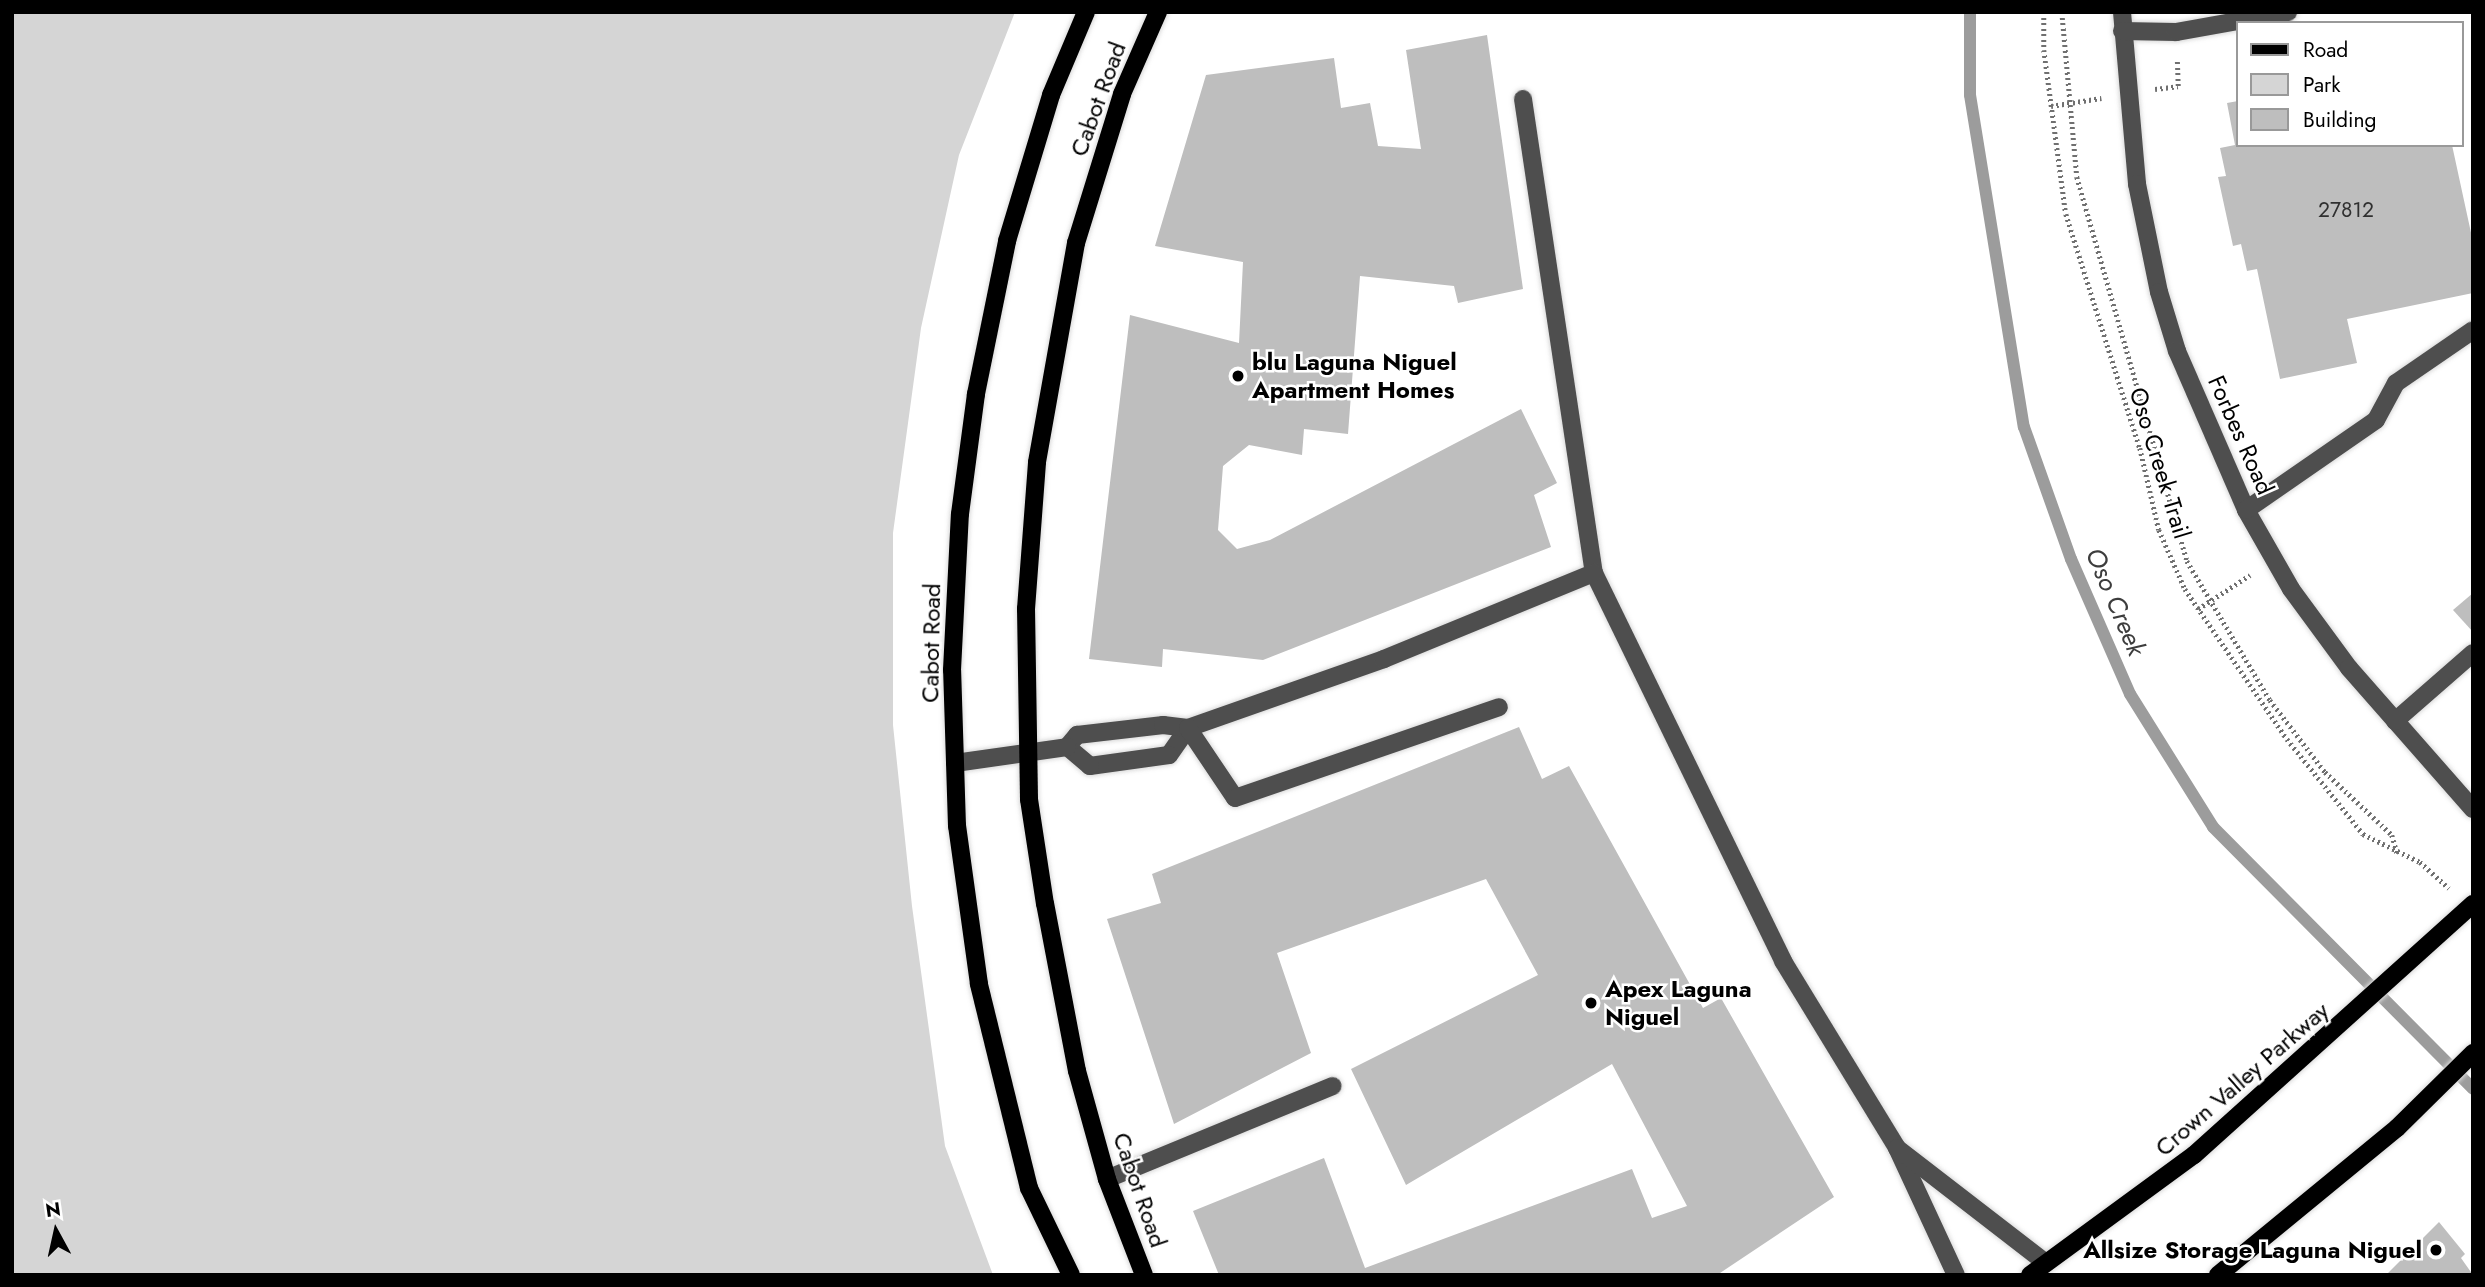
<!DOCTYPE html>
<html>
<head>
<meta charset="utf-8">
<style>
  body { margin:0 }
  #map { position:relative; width:2485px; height:1287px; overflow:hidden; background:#fff; font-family:Jost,sans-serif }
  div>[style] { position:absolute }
  .green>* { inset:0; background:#d5d5d5 }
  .stream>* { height:12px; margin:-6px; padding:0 6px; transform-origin:6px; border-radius:6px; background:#9c9c9c }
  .building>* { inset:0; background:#bebebe }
  .path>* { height:4.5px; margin-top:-2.25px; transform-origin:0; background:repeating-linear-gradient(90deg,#707070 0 2px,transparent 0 5.5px) }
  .roads { filter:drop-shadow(0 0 2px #dbdbdb) drop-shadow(0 0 2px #dbdbdb) }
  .minor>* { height:18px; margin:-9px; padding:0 9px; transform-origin:9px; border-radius:9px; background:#4e4e4e }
  .major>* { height:18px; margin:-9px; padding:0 9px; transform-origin:9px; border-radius:9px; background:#000 }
  .dots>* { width:19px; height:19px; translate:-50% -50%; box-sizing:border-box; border:4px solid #fff; border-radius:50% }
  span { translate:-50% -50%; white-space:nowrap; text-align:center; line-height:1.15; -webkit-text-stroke:5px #fff; paint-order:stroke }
  .number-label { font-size:21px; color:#303030 }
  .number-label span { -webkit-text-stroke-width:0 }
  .street-label { font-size:24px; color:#000 }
  .poi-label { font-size:24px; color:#000; font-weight:700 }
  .left { translate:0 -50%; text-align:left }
  .right { translate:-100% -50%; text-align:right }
  .water-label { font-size:26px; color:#3d3d3d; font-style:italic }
  .frame { position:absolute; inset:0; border:14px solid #000; pointer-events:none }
  .legend { position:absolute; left:2236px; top:21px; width:228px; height:126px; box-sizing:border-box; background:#fff; border:2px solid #999; margin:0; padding:9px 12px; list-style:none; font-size:21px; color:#000 }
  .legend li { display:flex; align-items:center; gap:14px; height:35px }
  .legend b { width:35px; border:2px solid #999 }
  .north { position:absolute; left:21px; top:1196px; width:70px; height:70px; -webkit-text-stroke:5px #fff; paint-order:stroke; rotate:352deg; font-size:19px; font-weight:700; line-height:28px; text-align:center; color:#000 }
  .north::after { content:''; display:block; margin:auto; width:24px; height:32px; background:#000; clip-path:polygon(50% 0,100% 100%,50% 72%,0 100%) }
</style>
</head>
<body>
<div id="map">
  <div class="green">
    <div style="clip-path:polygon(12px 12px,1015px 12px,959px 155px,921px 328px,893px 533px,893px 725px,912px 906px,945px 1146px,993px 1275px,12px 1275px)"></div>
  </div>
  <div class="stream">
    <div style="left:1970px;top:12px;width:83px;rotate:90deg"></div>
    <div style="left:1970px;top:95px;width:336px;rotate:80.8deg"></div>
    <div style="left:2024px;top:427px;width:140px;rotate:70.4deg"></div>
    <div style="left:2071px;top:559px;width:147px;rotate:66.4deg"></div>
    <div style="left:2130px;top:694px;width:157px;rotate:58deg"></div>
    <div style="left:2213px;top:827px;width:369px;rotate:45.2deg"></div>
  </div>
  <div class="building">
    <div style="clip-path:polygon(1487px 35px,1523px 289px,1458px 303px,1454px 286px,1360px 276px,1348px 434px,1304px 429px,1302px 455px,1249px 445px,1223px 466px,1218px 530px,1237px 549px,1270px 540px,1521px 409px,1557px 483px,1534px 495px,1551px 547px,1263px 660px,1163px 649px,1162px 667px,1089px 659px,1130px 315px,1239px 343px,1243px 262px,1155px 246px,1206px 75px,1334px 58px,1341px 108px,1370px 103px,1378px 146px,1421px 149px,1406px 50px)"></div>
    <div style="clip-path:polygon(2238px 101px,2238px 145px,2452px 145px,2473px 242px,2473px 293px,2347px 319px,2357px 363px,2280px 379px,2257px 269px,2247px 271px,2241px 244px,2233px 246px,2218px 177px,2226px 176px,2220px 148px,2235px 145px,2227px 103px)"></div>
    <div style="clip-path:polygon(2473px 593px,2473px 632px,2453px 610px)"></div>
    <div style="clip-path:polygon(1519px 727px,1542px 779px,1569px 766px,1703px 1008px,1721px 998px,1834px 1197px,1717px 1275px,1219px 1275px,1193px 1211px,1324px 1158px,1365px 1268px,1632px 1169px,1652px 1218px,1687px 1206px,1612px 1064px,1406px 1185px,1351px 1069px,1538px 975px,1486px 879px,1277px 953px,1311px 1053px,1174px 1124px,1107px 919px,1161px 903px,1152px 874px)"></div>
    <div style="clip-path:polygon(2439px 1222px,2465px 1254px,2461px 1258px,2473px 1275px,2386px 1275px)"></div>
  </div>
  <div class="path">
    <div style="left:2044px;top:12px;width:38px;rotate:90deg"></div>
    <div style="left:2044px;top:50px;width:165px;rotate:82.4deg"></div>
    <div style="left:2066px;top:214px;width:245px;rotate:72.5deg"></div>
    <div style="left:2140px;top:448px;width:84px;rotate:77deg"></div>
    <div style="left:2159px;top:530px;width:64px;rotate:66.2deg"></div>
    <div style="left:2185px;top:589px;width:181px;rotate:55.8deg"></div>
    <div style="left:2287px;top:739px;width:122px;rotate:51.3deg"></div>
    <div style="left:2363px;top:834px;width:64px;rotate:26.2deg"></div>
    <div style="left:2420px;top:862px;width:39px;rotate:42deg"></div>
    <div style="left:2062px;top:12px;width:166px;rotate:84.8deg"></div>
    <div style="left:2077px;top:177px;width:399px;rotate:74deg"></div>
    <div style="left:2187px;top:561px;width:162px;rotate:59.2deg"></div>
    <div style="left:2270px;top:700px;width:91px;rotate:52.6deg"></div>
    <div style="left:2325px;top:772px;width:92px;rotate:43.2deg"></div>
    <div style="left:2392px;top:835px;width:19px;rotate:74deg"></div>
    <div style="left:2155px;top:89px;width:23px;rotate:-7deg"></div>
    <div style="left:2178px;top:86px;width:27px;rotate:-92deg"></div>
    <div style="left:2051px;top:106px;width:51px;rotate:-9.1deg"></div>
    <div style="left:2198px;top:609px;width:62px;rotate:-33.2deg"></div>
  </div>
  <div class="roads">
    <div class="minor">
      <div style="left:2122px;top:12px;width:173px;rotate:85deg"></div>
      <div style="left:2137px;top:184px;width:110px;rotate:78.5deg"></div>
      <div style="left:2159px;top:292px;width:62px;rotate:73deg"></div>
      <div style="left:2177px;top:351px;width:173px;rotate:66.5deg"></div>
      <div style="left:2246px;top:510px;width:91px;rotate:60.3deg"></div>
      <div style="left:2291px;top:589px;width:98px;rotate:53.7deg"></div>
      <div style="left:2349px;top:668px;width:188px;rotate:48.7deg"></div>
      <div style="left:2122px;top:31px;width:54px;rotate:1.1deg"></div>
      <div style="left:2176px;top:32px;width:114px;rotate:-10.1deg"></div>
      <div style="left:1523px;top:99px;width:479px;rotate:81.5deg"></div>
      <div style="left:1594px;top:573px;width:432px;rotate:64deg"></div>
      <div style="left:1783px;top:961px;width:219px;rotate:58.6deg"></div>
      <div style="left:1897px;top:1148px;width:140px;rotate:65.1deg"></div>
      <div style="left:2246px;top:510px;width:158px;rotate:-34.7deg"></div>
      <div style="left:2376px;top:420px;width:42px;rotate:-61.6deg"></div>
      <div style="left:2396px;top:383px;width:93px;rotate:-34.5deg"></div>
      <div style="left:2395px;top:721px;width:103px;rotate:-41.1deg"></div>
      <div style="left:1188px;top:728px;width:33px;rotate:125deg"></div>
      <div style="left:1169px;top:755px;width:80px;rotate:172.1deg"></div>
      <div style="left:1090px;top:766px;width:30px;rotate:-140deg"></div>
      <div style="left:1067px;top:747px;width:16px;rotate:-50deg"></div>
      <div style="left:1077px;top:735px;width:87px;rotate:-6.6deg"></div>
      <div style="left:1163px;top:725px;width:25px;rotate:7deg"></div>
      <div style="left:1188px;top:728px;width:208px;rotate:-19.4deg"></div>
      <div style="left:1384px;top:659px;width:227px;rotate:-22.3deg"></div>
      <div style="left:1188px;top:728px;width:84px;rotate:56.1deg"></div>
      <div style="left:1235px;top:798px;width:279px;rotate:-19deg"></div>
      <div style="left:955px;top:763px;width:113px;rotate:-8.1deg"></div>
      <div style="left:1897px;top:1148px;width:188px;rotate:37.7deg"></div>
      <div style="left:1107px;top:1179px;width:244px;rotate:-22.4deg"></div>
    </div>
    <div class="major">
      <div style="left:1071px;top:1275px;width:97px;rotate:-115.8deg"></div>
      <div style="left:1029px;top:1188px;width:210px;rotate:-103.8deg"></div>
      <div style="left:979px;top:984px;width:160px;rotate:-97.9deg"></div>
      <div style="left:957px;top:826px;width:156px;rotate:-91.8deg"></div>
      <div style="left:952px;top:670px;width:156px;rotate:-87.1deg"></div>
      <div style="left:960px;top:514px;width:121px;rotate:-82.4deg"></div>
      <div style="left:976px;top:394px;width:156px;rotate:-78.5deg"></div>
      <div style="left:1007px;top:241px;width:152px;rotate:-73.2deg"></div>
      <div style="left:1051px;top:95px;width:90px;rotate:-67.1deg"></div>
      <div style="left:1144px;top:1275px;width:103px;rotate:-111.1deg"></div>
      <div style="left:1107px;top:1179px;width:112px;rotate:-105.5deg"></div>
      <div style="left:1077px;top:1071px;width:170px;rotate:-100.8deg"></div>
      <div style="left:1045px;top:904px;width:106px;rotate:-98.7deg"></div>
      <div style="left:1029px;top:799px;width:190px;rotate:-90.9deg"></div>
      <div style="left:1026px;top:609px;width:147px;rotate:-85.7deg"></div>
      <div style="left:1037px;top:462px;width:222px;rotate:-79.9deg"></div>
      <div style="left:1076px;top:243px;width:156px;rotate:-72.8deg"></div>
      <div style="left:1122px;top:94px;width:90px;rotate:-66.3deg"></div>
      <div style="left:2030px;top:1275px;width:203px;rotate:-36.2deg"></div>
      <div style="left:2194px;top:1155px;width:375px;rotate:-42deg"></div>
      <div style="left:2218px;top:1275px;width:232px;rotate:-39.4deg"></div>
      <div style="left:2397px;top:1128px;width:107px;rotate:-44.6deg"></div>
    </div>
  </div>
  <div class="dots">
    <div style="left:1238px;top:376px;background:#000"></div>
    <div style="left:1591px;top:1003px;background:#000"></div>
    <div style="left:2436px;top:1250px;background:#000"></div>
  </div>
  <div class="number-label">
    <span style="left:2346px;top:210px">27812</span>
  </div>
  <div class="street-label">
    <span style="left:1098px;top:99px;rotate:-70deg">Cabot Road</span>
    <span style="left:2241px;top:435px;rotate:66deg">Forbes Road</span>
    <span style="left:2160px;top:463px;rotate:73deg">Oso Creek Trail</span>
    <span style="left:931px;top:643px;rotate:-89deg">Cabot Road</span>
    <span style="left:2242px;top:1079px;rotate:-41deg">Crown Valley Parkway</span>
    <span style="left:1140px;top:1190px;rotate:71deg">Cabot Road</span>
  </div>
  <div class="poi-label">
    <span class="left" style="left:1252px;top:376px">blu Laguna Niguel<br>Apartment Homes</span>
    <span class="left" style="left:1605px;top:1003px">Apex Laguna<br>Niguel</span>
    <span class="right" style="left:2422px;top:1250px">Allsize Storage Laguna Niguel</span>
  </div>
  <div class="water-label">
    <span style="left:2115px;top:602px;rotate:67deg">Oso Creek</span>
  </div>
  <div class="frame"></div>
  <ul class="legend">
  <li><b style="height:9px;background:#000"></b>Road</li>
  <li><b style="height:19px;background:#d5d5d5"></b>Park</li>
  <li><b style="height:19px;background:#bebebe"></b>Building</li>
  </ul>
  <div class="north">N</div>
</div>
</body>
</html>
